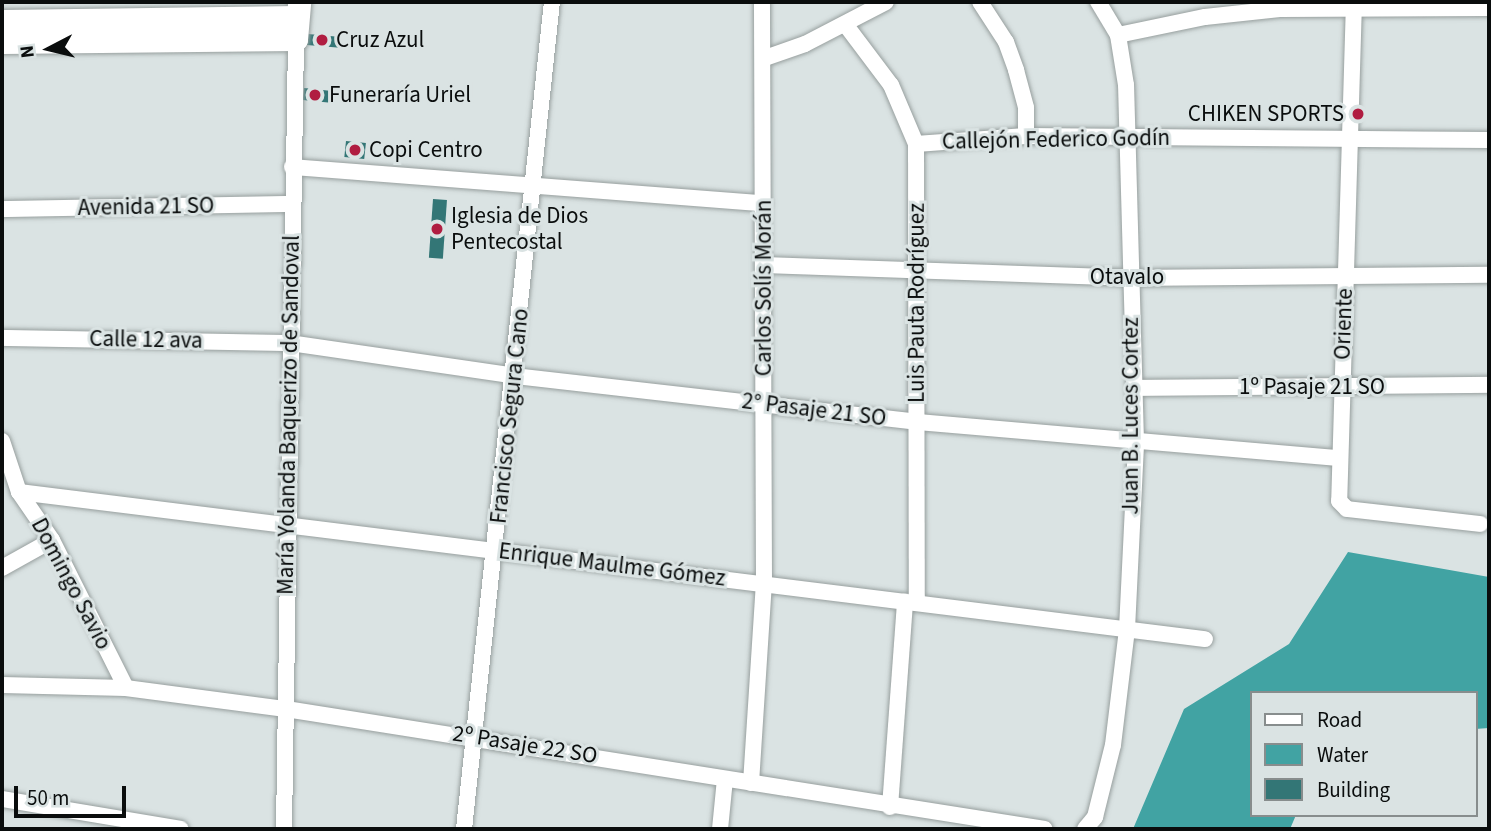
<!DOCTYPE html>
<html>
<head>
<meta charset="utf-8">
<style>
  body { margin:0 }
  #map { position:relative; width:1491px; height:831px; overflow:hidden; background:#dae3e3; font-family:"Source Sans 3",sans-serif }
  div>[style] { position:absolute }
  .water>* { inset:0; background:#41a3a3 }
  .building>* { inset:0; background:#337676; transform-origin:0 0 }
  .roads { filter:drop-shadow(0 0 2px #979f9e) drop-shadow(0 0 2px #979f9e) }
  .street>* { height:16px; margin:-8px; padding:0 8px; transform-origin:8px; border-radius:8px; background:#fff }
  .secondary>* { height:23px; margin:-11.5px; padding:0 11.5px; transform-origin:11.5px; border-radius:11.5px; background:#fff }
  .dots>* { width:19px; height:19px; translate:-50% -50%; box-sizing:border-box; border:4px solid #dae3e3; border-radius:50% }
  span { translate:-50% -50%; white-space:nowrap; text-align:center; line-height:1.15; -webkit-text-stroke:6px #dae3e3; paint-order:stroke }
  .poi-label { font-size:23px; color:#0a0d0d }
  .left { translate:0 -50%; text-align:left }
  .right { translate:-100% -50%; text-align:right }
  .street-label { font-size:23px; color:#0a0d0d }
  .frame { position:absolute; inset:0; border:4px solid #0a0d0d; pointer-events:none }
  .legend { position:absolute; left:1250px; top:691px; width:228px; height:126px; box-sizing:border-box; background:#dae3e3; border:2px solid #878d8d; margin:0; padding:9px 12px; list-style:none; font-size:21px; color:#0a0d0d }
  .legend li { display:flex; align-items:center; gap:14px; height:35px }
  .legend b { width:35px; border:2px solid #878d8d }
  .north { position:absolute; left:14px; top:14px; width:70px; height:70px; -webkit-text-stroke:5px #dae3e3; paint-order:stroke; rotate:263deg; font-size:19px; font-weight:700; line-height:28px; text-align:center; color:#0a0d0d }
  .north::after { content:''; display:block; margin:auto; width:24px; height:32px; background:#0a0d0d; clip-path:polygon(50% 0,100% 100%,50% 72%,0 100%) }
  .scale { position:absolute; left:14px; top:786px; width:112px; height:32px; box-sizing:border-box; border:4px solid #0a0d0d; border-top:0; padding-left:9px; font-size:21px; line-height:24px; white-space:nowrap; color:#0a0d0d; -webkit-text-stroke:5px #dae3e3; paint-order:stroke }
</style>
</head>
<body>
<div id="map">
  <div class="water">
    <div style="clip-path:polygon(1348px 552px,1489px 577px,1489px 728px,1475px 729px,1475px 693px,1251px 693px,1251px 815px,1296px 815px,1290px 829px,1133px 829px,1184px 709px,1289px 644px)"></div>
  </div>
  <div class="building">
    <div style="left:308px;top:34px;width:33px;height:11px;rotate:5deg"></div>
    <div style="left:304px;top:88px;width:28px;height:12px;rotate:6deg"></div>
    <div style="left:346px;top:141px;width:20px;height:16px;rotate:6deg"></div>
    <div style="left:433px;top:199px;width:14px;height:59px;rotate:4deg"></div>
  </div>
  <div class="roads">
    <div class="street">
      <div style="left:980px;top:2px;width:48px;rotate:57deg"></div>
      <div style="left:1006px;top:42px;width:30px;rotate:70deg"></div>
      <div style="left:1016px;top:70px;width:39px;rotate:75deg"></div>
      <div style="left:1026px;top:108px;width:28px;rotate:90deg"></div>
      <div style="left:1354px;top:2px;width:499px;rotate:91.7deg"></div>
      <div style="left:1339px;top:501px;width:11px;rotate:45deg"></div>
      <div style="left:1347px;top:509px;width:134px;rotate:6.4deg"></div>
      <div style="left:845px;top:24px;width:76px;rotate:53deg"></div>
      <div style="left:891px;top:85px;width:64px;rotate:67deg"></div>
      <div style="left:916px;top:144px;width:459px;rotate:89.9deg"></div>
      <div style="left:1118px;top:35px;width:89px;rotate:-11.7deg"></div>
      <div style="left:1205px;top:17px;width:75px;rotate:-6.1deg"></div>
      <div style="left:1280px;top:9px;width:209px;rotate:-0.3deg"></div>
      <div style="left:765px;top:58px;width:42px;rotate:-19.3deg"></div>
      <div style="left:805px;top:44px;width:91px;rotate:-27.4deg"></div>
      <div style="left:916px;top:144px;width:110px;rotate:-4.2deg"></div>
      <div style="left:1026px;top:136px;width:463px;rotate:0.5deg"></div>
      <div style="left:292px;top:167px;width:473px;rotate:4.4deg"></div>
      <div style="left:2px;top:209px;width:289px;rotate:-1deg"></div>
      <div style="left:764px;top:265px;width:365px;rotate:2deg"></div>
      <div style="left:1129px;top:278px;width:360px;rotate:-0.5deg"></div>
      <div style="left:2px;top:338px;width:288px;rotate:1deg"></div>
      <div style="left:290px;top:343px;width:227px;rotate:8.3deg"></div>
      <div style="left:515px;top:376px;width:405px;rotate:6.5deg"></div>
      <div style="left:917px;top:422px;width:424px;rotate:4.9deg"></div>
      <div style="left:1134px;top:388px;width:355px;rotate:-0.5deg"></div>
      <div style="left:2px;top:441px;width:54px;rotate:71.6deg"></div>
      <div style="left:19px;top:492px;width:58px;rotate:55.5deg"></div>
      <div style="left:52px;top:540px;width:165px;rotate:63.4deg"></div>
      <div style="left:19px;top:492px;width:1195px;rotate:7.07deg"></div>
      <div style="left:2px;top:568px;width:57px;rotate:-29.2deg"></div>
      <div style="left:2px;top:685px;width:124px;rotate:1.4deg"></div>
      <div style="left:126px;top:688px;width:161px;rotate:7.5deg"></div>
      <div style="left:286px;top:709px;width:768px;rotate:8.98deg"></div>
      <div style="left:751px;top:783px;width:199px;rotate:-86.3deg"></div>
      <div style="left:764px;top:584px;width:582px;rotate:-90.2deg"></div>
      <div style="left:2px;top:799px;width:181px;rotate:9.5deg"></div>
      <div style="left:890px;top:807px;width:206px;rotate:-85.8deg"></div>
      <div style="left:284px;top:829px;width:790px;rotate:-89.13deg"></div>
      <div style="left:464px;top:829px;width:832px;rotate:-83.93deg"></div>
      <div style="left:720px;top:829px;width:50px;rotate:-84.3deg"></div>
      <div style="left:1085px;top:829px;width:16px;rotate:-50deg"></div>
      <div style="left:1095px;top:817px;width:74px;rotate:-76deg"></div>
      <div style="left:1113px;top:745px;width:117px;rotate:-83.1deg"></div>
      <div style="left:1127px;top:629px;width:187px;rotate:-87.2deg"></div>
      <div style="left:1136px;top:442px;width:357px;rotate:-91.6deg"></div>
      <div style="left:1126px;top:85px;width:51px;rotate:-99.1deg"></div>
      <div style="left:1118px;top:35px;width:39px;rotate:-121deg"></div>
    </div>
    <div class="secondary">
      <div style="left:2px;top:21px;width:295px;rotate:-0.8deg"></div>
      <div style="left:2px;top:42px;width:294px;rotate:-0.6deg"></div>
      <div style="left:296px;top:39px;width:37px;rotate:-85deg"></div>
    </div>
  </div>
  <div class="dots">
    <div style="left:322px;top:40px;background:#b01d41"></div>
    <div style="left:315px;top:95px;background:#b01d41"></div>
    <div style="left:1358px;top:114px;background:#b01d41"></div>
    <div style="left:355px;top:150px;background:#b01d41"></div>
    <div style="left:437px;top:229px;background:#b01d41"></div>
  </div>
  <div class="poi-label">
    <span class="left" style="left:336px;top:40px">Cruz Azul</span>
    <span class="left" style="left:329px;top:95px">Funeraría Uriel</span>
    <span class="right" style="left:1344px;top:114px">CHIKEN SPORTS</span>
    <span class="left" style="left:369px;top:150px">Copi Centro</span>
    <span class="left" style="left:451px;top:229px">Iglesia de Dios<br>Pentecostal</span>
  </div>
  <div class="street-label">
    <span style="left:1056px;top:140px;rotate:-1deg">Callejón Federico Godín</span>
    <span style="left:146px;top:207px;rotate:-1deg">Avenida 21 SO</span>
    <span style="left:1127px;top:277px">Otavalo</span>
    <span style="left:764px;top:288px;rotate:-90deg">Carlos Solís Morán</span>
    <span style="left:917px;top:303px;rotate:-90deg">Luis Pauta Rodríguez</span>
    <span style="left:1344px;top:324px;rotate:-88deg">Oriente</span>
    <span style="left:146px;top:340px;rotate:1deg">Calle 12 ava</span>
    <span style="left:1312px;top:387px">1º Pasaje 21 SO</span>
    <span style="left:814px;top:410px;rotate:7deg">2° Pasaje 21 SO</span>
    <span style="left:289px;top:415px;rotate:-89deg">María Yolanda Baquerizo de Sandoval</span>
    <span style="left:510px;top:416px;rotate:-84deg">Francisco Segura Cano</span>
    <span style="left:1131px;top:416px;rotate:-90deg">Juan B. Luces Cortez</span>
    <span style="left:612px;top:565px;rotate:7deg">Enrique Maulme Gómez</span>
    <span style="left:71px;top:584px;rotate:62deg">Domingo Savio</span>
    <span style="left:525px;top:745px;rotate:9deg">2º Pasaje 22 SO</span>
  </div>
  <div class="frame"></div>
  <ul class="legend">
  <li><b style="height:9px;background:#fff"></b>Road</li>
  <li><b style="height:19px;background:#41a3a3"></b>Water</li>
  <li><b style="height:19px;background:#337676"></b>Building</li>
  </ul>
  <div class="north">N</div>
  <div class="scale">50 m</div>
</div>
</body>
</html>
